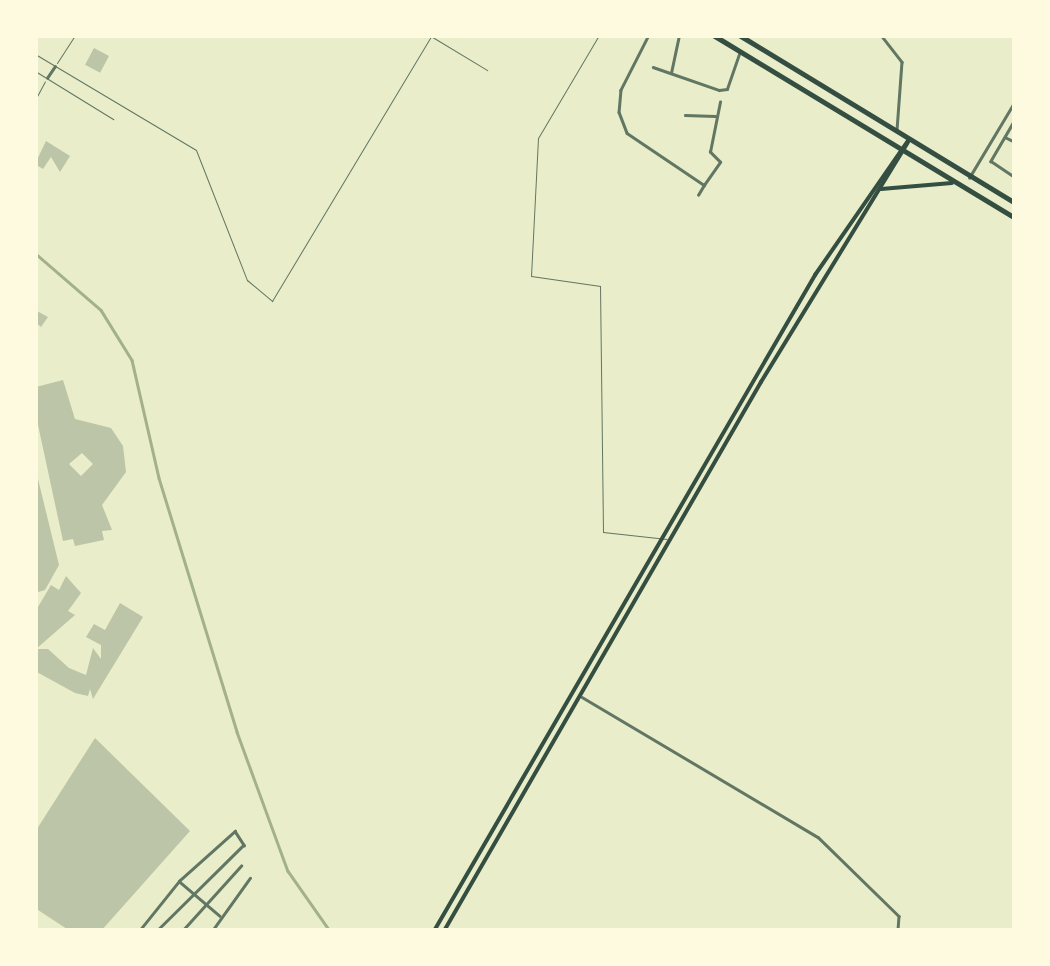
<!DOCTYPE html>
<html>
<head>
<meta charset="utf-8">
<style>
  body { margin:0 }
  #map { position:relative; width:1050px; height:966px; overflow:hidden; background:#e9edc9; font-family:Commissioner,sans-serif }
  div>[style] { position:absolute }
  .stream>* { height:2.5px; margin:-1.25px; padding:0 1.25px; transform-origin:1.25px; border-radius:1.25px; background:#a3b18a }
  .building>* { inset:0; background:#bcc5a7; transform-origin:0 0 }
  .service>* { height:1px; margin:-0.5px; padding:0 0.5px; transform-origin:0.5px; border-radius:0.5px; background:#617663 }
  .minor>* { height:2.5px; margin:-1.25px; padding:0 1.25px; transform-origin:1.25px; border-radius:1.25px; background:#617663 }
  .secondary>* { height:4px; margin:-2px; padding:0 2px; transform-origin:2px; border-radius:2px; background:#344e41 }
  .trunk>* { height:5px; margin:-2.5px; padding:0 2.5px; transform-origin:2.5px; border-radius:2.5px; background:#344e41 }
  span { translate:-50% -50%; white-space:nowrap; text-align:center; line-height:1.15; -webkit-text-stroke:8px #fefae0; paint-order:stroke }
  .frame { position:absolute; inset:0; border:38px solid #fefae0; pointer-events:none }
</style>
</head>
<body>
<div id="map">
  <div class="stream">
    <div style="left:35px;top:253px;width:87px;rotate:40.8deg"></div>
    <div style="left:101px;top:310px;width:59px;rotate:58.2deg"></div>
    <div style="left:132px;top:360px;width:121px;rotate:77.1deg"></div>
    <div style="left:159px;top:478px;width:266px;rotate:72.9deg"></div>
    <div style="left:237px;top:732px;width:148px;rotate:69.9deg"></div>
    <div style="left:288px;top:871px;width:73px;rotate:55deg"></div>
  </div>
  <div class="building">
    <div style="left:94px;top:48px;width:17px;height:19px;rotate:28deg"></div>
    <div style="clip-path:polygon(46px 141px,70px 156px,60px 172px,51px 157px,43px 169px,35px 164px)"></div>
    <div style="clip-path:polygon(35px 310px,48px 317px,41px 327px,35px 322px)"></div>
    <div style="clip-path:polygon(evenodd,63px 380px,75px 419px,111px 428px,123px 446px,126px 472px,102px 505px,112px 530px,102px 531px,104px 540px,75px 546px,73px 539px,63px 541px,35px 411px,36px 387px,63px 380px,82px 453px,93px 464px,81px 476px,69px 464px,82px 453px)"></div>
    <div style="clip-path:polygon(38px 479px,59px 565px,45px 590px,35px 593px)"></div>
    <div style="clip-path:polygon(66px 576px,81px 593px,68px 611px,75px 615px,36px 649px,48px 649px,69px 668px,86px 675px,93px 648px,101px 659px,101px 645px,86px 637px,94px 624px,105px 630px,120px 603px,143px 617px,93px 699px,90px 689px,88px 696px,75px 693px,35px 671px,35px 612px,51px 585px,59px 590px)"></div>
    <div style="clip-path:polygon(95px 738px,190px 831px,101px 931px,70px 931px,35px 908px,35px 832px)"></div>
  </div>
  <div class="service">
    <div style="left:429px;top:35px;width:68px;rotate:31.1deg"></div>
    <div style="left:599px;top:35px;width:120px;rotate:120.6deg"></div>
    <div style="left:538px;top:138px;width:138px;rotate:92.9deg"></div>
    <div style="left:531px;top:276px;width:70px;rotate:8.2deg"></div>
    <div style="left:600px;top:286px;width:246px;rotate:89.3deg"></div>
    <div style="left:603px;top:532px;width:64px;rotate:6.2deg"></div>
    <div style="left:35px;top:54px;width:187px;rotate:30.8deg"></div>
    <div style="left:196px;top:150px;width:140px;rotate:68.6deg"></div>
    <div style="left:247px;top:280px;width:33px;rotate:40deg"></div>
    <div style="left:272px;top:301px;width:310px;rotate:-59deg"></div>
    <div style="left:57px;top:63px;width:33px;rotate:-57deg"></div>
    <div style="left:35px;top:71px;width:92px;rotate:31.6deg"></div>
    <div style="left:35px;top:100px;width:21px;rotate:-62deg"></div>
  </div>
  <div class="minor">
    <div style="left:649px;top:35px;width:62px;rotate:117deg"></div>
    <div style="left:621px;top:90px;width:22px;rotate:95deg"></div>
    <div style="left:619px;top:112px;width:22px;rotate:69deg"></div>
    <div style="left:627px;top:133px;width:93px;rotate:34deg"></div>
    <div style="left:704px;top:185px;width:28px;rotate:-55deg"></div>
    <div style="left:720px;top:162px;width:14px;rotate:-135deg"></div>
    <div style="left:710px;top:152px;width:51px;rotate:-78.7deg"></div>
    <div style="left:881px;top:35px;width:34px;rotate:52deg"></div>
    <div style="left:902px;top:62px;width:68px;rotate:94.2deg"></div>
    <div style="left:653px;top:67px;width:70px;rotate:19.2deg"></div>
    <div style="left:719px;top:90px;width:8px;rotate:-7deg"></div>
    <div style="left:727px;top:89px;width:37px;rotate:-71deg"></div>
    <div style="left:671px;top:73px;width:39px;rotate:-78deg"></div>
    <div style="left:47px;top:78px;width:14px;rotate:-56deg"></div>
    <div style="left:685px;top:115px;width:30px;rotate:2deg"></div>
    <div style="left:1015px;top:120px;width:48px;rotate:120.3deg"></div>
    <div style="left:991px;top:161px;width:29px;rotate:34deg"></div>
    <div style="left:1005px;top:137px;width:11px;rotate:27deg"></div>
    <div style="left:969px;top:178px;width:90px;rotate:-59.1deg"></div>
    <div style="left:698px;top:195px;width:12px;rotate:-59deg"></div>
    <div style="left:582px;top:697px;width:274px;rotate:30.7deg"></div>
    <div style="left:818px;top:837px;width:113px;rotate:44.3deg"></div>
    <div style="left:899px;top:916px;width:15px;rotate:94deg"></div>
    <div style="left:180px;top:882px;width:52px;rotate:40.4deg"></div>
    <div style="left:139px;top:931px;width:64px;rotate:-51.3deg"></div>
    <div style="left:179px;top:881px;width:75px;rotate:-41.8deg"></div>
    <div style="left:235px;top:831px;width:17px;rotate:57deg"></div>
    <div style="left:244px;top:845px;width:122px;rotate:135.3deg"></div>
    <div style="left:182px;top:931px;width:88px;rotate:-47.8deg"></div>
    <div style="left:212px;top:931px;width:65px;rotate:-54.4deg"></div>
  </div>
  <div class="secondary">
    <div style="left:881px;top:189px;width:71px;rotate:-4.8deg"></div>
    <div style="left:434px;top:931px;width:759px;rotate:-59.85deg"></div>
    <div style="left:815px;top:275px;width:165px;rotate:-55.3deg"></div>
    <div style="left:444px;top:931px;width:634px;rotate:-60deg"></div>
    <div style="left:761px;top:382px;width:281px;rotate:-58.5deg"></div>
  </div>
  <div class="trunk">
    <div style="left:713px;top:35px;width:353px;rotate:31.2deg"></div>
    <div style="left:739px;top:35px;width:323px;rotate:31.3deg"></div>
  </div>
  <div class="frame"></div>
</div>
</body>
</html>
